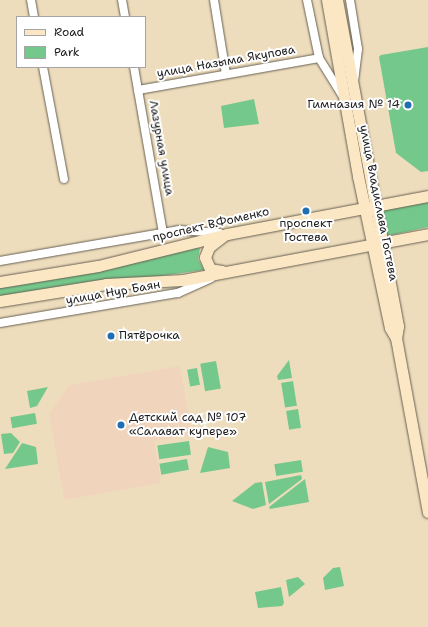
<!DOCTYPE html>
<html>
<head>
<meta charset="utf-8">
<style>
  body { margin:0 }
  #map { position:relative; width:428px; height:627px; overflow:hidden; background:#eeddbc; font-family:"Shantell Sans",sans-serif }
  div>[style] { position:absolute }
  .built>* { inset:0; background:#f0d5bc }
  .green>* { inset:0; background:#75c88b; transform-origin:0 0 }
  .roads { filter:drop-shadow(0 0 1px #666054) drop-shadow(0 0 1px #666054) }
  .street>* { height:8px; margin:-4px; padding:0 4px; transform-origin:4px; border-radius:4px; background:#fff }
  .secondary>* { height:11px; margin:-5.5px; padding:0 5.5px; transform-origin:5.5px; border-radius:5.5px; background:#fbe7c3 }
  .dots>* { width:11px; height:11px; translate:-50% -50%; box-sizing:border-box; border:2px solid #fff; border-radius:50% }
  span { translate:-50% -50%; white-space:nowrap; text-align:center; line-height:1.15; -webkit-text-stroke:4px #fff; paint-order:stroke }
  .street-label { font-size:12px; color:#1c1c1c }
  .poi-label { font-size:12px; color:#1c1c1c }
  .right { translate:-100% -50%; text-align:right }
  .left { translate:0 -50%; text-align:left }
  .legend { position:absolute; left:16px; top:16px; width:130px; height:52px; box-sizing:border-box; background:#fff; border:1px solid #a4a4a4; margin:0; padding:5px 7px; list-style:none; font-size:12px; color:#1c1c1c }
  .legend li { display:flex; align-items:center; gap:8px; height:20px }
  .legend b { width:20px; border:1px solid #a4a4a4 }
</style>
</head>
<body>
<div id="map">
  <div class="built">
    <div style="clip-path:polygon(180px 366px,192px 435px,154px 441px,161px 483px,64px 500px,49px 414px,69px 385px)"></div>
  </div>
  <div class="green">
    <div style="clip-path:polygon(428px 47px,428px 171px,421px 172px,396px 153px,379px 57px,381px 55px)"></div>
    <div style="clip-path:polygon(254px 99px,259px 124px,224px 128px,221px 106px)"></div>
    <div style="clip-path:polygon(428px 202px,428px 227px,383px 237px,379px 211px)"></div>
    <div style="clip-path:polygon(200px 248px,198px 259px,204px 270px,0 298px,0 288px,104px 269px,174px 249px)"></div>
    <div style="clip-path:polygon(289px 360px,292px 378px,278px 380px,277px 376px)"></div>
    <div style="left:216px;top:361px;width:28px;height:16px;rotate:80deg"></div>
    <div style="left:197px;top:368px;width:17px;height:10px;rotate:80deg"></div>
    <div style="left:293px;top:381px;width:25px;height:12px;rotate:81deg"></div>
    <div style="clip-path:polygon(48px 387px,37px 406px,30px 408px,27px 391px)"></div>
    <div style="left:298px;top:409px;width:19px;height:12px;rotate:81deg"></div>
    <div style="left:35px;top:413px;width:11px;height:25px;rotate:80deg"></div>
    <div style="clip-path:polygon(11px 433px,20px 442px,13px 453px,4px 454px,1px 434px)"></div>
    <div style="left:189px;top:441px;width:14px;height:32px;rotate:82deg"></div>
    <div style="clip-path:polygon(22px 443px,36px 447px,38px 464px,5px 469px)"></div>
    <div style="clip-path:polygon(208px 447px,228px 452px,230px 468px,200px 473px)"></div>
    <div style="left:187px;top:459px;width:11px;height:28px;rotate:80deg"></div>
    <div style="left:301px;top:460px;width:12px;height:27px;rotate:81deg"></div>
    <div style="clip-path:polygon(301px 475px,302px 479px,269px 504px,265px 482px)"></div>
    <div style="clip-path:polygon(305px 479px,309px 502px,270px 509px,269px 507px)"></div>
    <div style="clip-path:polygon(262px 482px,266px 505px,253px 509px,232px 501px,255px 483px)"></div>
    <div style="clip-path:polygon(340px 567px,344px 586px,325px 590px,323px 578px,333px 568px)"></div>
    <div style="clip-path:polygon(298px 577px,305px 584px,289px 597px,286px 580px)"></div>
    <div style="clip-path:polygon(281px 587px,284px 603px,282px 606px,258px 608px,255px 592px)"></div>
  </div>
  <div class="roads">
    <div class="street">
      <div style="left:31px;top:0;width:17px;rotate:80deg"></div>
      <div style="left:122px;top:0;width:17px;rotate:80deg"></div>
      <div style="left:214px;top:0;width:75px;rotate:80.8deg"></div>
      <div style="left:307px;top:0;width:59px;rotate:78.3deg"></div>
      <div style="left:319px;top:58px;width:44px;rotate:58.1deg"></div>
      <div style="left:350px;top:0;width:50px;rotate:80.7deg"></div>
      <div style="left:358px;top:49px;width:31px;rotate:97deg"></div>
      <div style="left:43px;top:67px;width:114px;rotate:79.4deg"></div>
      <div style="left:134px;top:67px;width:169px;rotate:80.1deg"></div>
      <div style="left:138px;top:90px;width:184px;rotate:-10deg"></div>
      <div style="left:0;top:261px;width:182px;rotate:-9.8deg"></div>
      <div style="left:179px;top:230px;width:41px;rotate:4.2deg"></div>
      <div style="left:0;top:323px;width:181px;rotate:-9.6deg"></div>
      <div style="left:178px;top:293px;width:36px;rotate:-24deg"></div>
    </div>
    <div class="secondary">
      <div style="left:327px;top:0;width:179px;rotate:80deg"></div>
      <div style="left:358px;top:176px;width:155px;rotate:78.1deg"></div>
      <div style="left:390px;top:328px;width:12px;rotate:59deg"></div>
      <div style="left:337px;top:0;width:332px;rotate:79.4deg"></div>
      <div style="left:398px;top:326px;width:12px;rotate:99deg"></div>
      <div style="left:396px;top:338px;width:177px;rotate:79.6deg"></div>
      <div style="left:222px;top:271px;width:12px;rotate:-171deg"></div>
      <div style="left:210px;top:269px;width:13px;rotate:-113deg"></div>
      <div style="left:205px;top:257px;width:11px;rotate:-68deg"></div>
      <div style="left:209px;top:247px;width:18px;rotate:-38deg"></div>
      <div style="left:0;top:282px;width:99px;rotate:-9.3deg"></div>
      <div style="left:98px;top:266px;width:133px;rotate:-13.9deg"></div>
      <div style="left:227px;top:234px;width:205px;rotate:-10.7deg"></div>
      <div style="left:0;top:301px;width:107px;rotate:-9.1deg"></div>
      <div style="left:106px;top:284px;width:77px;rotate:-3deg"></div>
      <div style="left:183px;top:280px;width:249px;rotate:-10.6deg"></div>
    </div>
  </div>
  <div class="dots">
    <div style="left:408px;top:105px;background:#1f6fb2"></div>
    <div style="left:306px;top:211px;background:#1f6fb2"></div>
    <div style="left:111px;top:336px;background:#1f6fb2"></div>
    <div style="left:121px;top:425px;background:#1f6fb2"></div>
  </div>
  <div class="street-label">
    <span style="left:226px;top:62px;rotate:-10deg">улица Назыма Якупова</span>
    <span style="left:161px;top:148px;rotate:80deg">Лазурная улица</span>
    <span style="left:378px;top:203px;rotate:79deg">улица Владислава Гостева</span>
    <span style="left:211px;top:225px;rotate:-13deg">проспект В.Фоменко</span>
    <span style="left:113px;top:293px;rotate:-10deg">улица Нур Баян</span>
  </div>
  <div class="poi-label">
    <span class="right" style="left:400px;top:105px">Гимназия № 14</span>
    <span style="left:306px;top:231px">проспект<br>Гостева</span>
    <span class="left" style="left:119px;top:336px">Пятёрочка</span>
    <span class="left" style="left:129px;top:425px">Детский сад № 107<br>«Салават купере»</span>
  </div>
  <ul class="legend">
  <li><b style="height:5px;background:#fbe7c3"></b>Road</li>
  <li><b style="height:11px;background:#75c88b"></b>Park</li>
  </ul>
</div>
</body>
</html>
